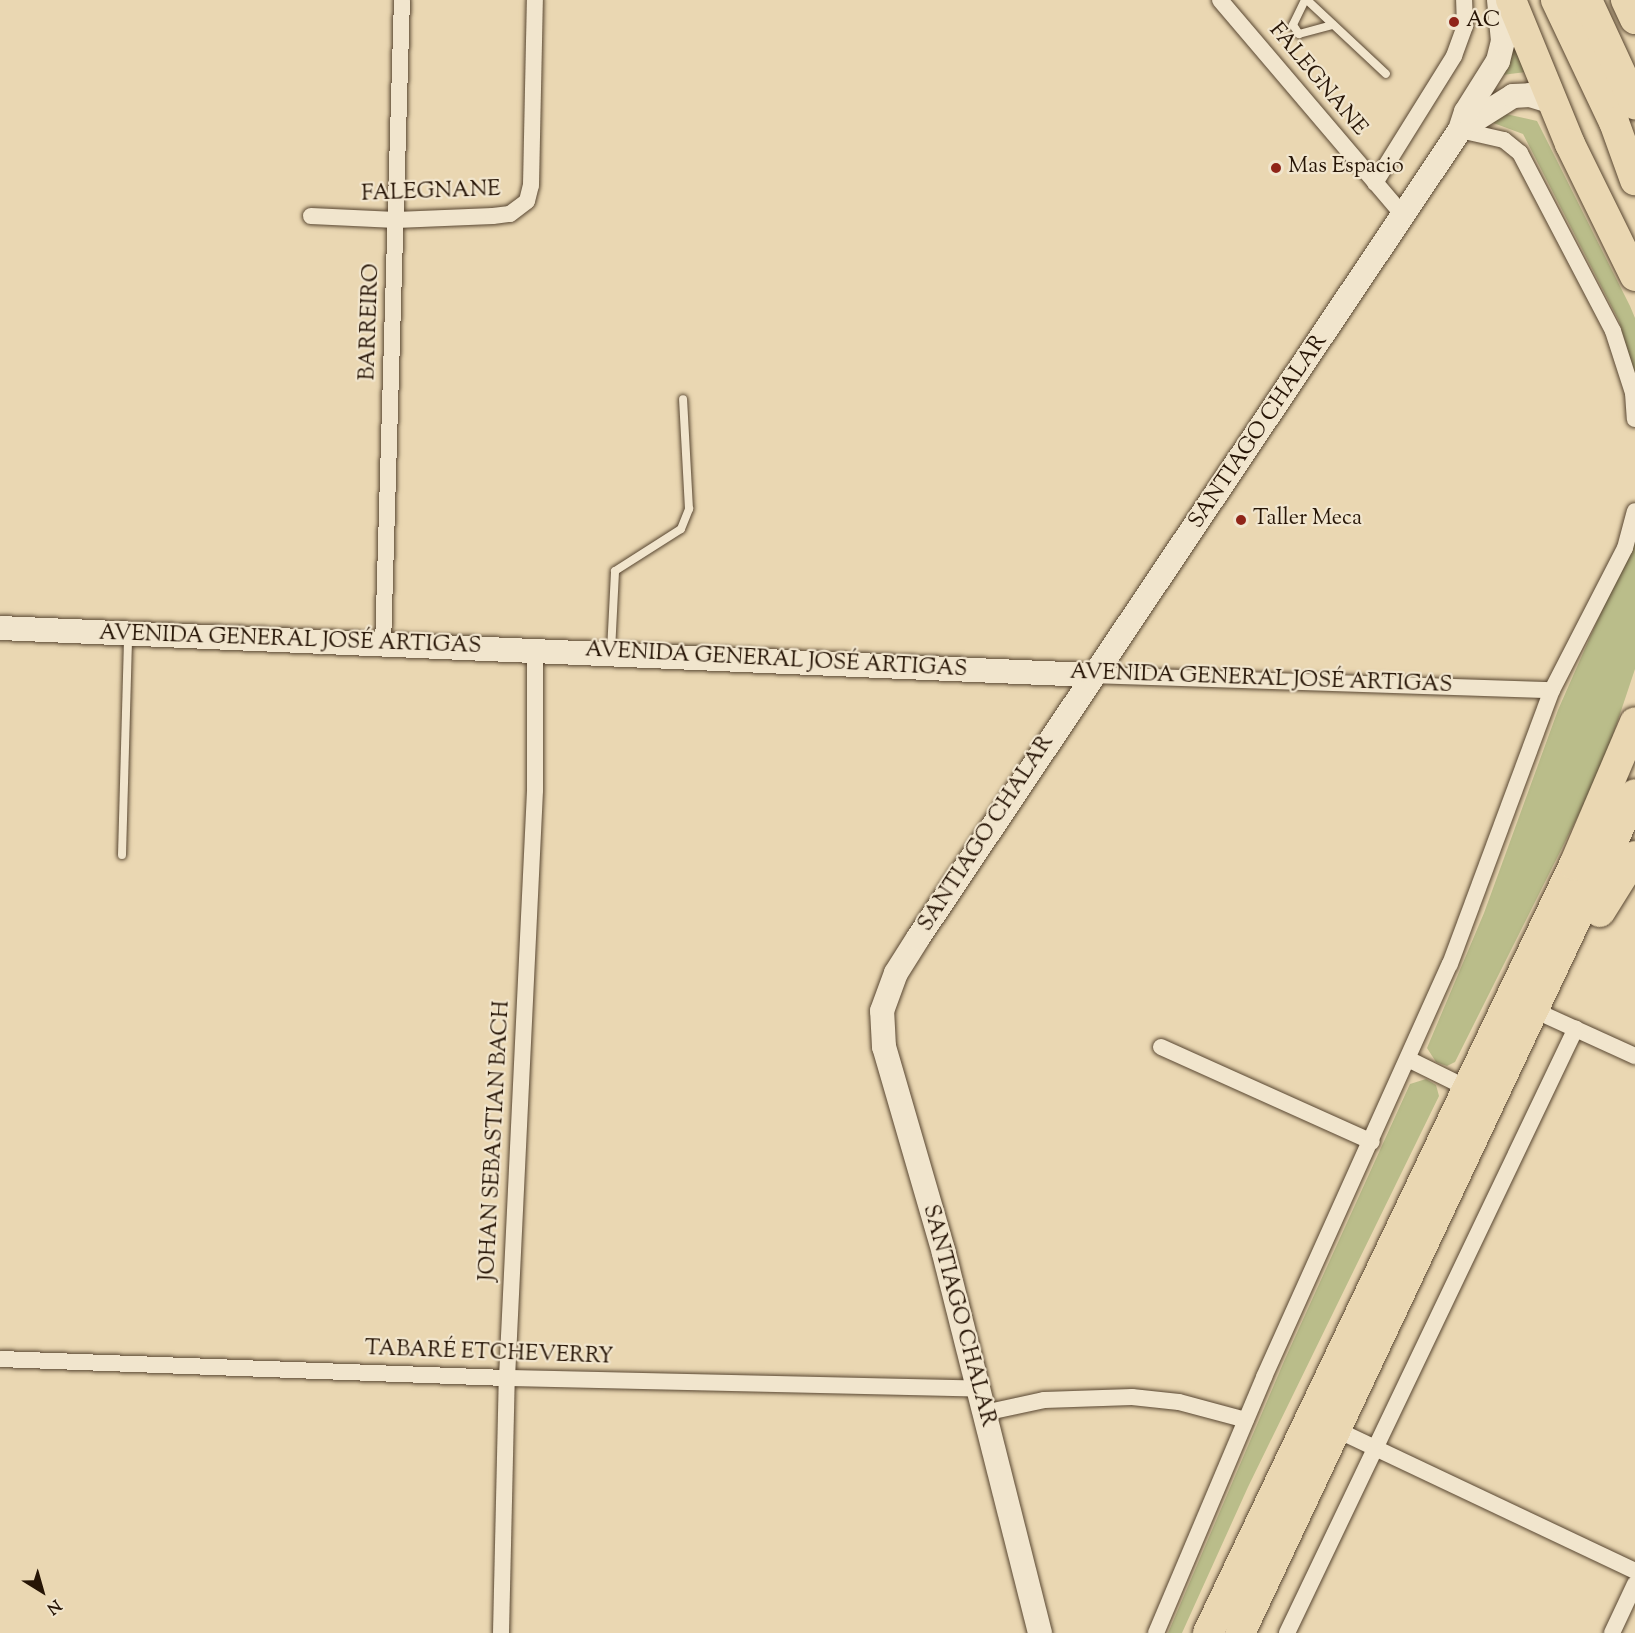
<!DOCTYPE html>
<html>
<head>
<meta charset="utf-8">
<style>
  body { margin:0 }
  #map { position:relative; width:1635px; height:1633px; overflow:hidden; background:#ead7b2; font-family:"Sorts Mill Goudy",serif }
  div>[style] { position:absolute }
  .green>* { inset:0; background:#babd8a }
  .roads { filter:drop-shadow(0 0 2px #584631) drop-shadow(0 0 2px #584631) }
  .lane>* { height:8px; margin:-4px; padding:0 4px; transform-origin:4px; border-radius:4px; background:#f1e5cd }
  .street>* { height:16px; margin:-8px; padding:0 8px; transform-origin:8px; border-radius:8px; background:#f1e5cd }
  .secondary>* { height:24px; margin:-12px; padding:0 12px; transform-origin:12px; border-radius:12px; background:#f1e5cd }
  .highway>* { height:30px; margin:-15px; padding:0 15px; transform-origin:15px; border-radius:15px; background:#ead7b2 }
  .dots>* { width:16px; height:16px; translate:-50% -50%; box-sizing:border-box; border:3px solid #f1e5cd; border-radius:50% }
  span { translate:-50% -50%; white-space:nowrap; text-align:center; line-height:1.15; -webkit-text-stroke:4.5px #f1e5cd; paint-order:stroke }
  .poi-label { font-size:22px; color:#271506 }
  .left { translate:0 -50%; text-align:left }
  .street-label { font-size:22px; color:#271506 }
  .north { position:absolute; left:12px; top:1561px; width:60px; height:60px; -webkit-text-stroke:4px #f1e5cd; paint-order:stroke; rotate:143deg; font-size:16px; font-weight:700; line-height:24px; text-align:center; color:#271506 }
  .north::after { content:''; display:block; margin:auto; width:21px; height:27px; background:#271506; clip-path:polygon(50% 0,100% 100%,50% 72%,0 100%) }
</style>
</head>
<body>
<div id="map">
  <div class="green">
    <div style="clip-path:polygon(1512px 44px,1526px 72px,1502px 75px)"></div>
    <div style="clip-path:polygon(1506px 114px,1537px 121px,1630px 306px,1635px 318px,1635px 375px,1619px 321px,1523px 134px,1488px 121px)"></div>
    <div style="clip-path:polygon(1635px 535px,1635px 669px,1602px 768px,1455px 1062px,1447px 1066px,1436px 1062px,1427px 1048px,1484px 913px,1558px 710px)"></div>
    <div style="clip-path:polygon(1426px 1079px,1436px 1085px,1439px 1096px,1248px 1487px,1182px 1633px,1168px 1633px,1285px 1359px,1410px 1084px)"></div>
  </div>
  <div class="roads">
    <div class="lane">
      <div style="left:1305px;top:0;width:28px;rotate:116deg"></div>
      <div style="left:1293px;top:25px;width:11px;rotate:56deg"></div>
      <div style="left:1299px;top:34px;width:35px;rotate:-15deg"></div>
      <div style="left:1307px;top:0;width:108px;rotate:43.1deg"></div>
      <div style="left:611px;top:651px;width:80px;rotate:-87.1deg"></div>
      <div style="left:615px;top:571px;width:78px;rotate:-32.5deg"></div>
      <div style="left:681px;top:529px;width:22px;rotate:-68deg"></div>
      <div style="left:689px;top:509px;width:110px;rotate:-93.1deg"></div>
      <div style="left:122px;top:855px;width:219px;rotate:-88.4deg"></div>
    </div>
    <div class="street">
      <div style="left:1220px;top:0;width:284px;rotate:49.6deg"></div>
      <div style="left:1460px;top:130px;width:45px;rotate:12.8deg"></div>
      <div style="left:1504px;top:140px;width:21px;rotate:39deg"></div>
      <div style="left:1520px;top:153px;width:201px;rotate:62.4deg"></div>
      <div style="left:1613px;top:331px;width:65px;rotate:72.1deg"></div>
      <div style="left:1633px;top:393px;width:26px;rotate:86deg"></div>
      <div style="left:1375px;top:183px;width:150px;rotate:-58.1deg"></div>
      <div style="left:1454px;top:56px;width:32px;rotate:-70deg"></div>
      <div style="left:1465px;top:26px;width:26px;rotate:-92deg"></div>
      <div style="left:311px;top:216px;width:85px;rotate:2.7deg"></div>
      <div style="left:396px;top:220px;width:97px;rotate:-2.4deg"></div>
      <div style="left:493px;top:216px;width:17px;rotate:-7deg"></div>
      <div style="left:510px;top:214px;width:21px;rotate:-37deg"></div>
      <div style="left:527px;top:201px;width:16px;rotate:-76deg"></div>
      <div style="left:531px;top:185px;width:185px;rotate:-88.8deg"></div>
      <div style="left:383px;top:646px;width:646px;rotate:-88.32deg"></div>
      <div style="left:1091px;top:675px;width:461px;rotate:1.9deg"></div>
      <div style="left:1534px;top:1010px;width:111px;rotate:24.5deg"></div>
      <div style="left:1161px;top:1047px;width:231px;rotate:24.2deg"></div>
      <div style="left:1410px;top:1060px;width:64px;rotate:26.2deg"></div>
      <div style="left:0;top:1359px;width:507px;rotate:2.15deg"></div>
      <div style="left:507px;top:1378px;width:471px;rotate:1.3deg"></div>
      <div style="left:984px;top:1413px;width:61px;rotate:-12.2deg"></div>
      <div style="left:1044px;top:1400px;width:88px;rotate:-2deg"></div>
      <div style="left:1132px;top:1397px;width:47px;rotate:6.1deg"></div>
      <div style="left:1179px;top:1402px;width:69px;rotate:15deg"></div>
      <div style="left:1337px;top:1430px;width:330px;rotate:25.3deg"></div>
      <div style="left:501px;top:1633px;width:255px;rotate:-88.7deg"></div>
      <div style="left:507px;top:1378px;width:589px;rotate:-87.27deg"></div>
      <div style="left:535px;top:790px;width:140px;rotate:-90deg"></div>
      <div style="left:1156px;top:1633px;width:278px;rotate:-67.1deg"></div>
      <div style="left:1264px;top:1377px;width:453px;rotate:-65.8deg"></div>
      <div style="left:1450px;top:964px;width:292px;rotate:-69.6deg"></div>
      <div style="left:1552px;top:690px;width:160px;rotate:-62.8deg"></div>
      <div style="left:1625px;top:548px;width:38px;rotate:-75deg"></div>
      <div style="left:1287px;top:1633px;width:670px;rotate:-64.47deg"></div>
      <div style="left:1612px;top:1633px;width:54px;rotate:-64.9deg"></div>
    </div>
    <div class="secondary">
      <div style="left:1462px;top:128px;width:60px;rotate:-32.1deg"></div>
      <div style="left:1513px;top:96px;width:17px;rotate:-3deg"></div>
      <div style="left:1530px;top:95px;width:24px;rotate:17deg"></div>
      <div style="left:0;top:628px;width:1092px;rotate:2.47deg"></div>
      <div style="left:1040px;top:1633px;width:392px;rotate:-104.2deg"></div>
      <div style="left:944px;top:1253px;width:215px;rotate:-106.2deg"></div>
      <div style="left:884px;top:1047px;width:36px;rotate:-93deg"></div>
      <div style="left:882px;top:1011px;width:40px;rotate:-69.8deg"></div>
      <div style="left:896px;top:973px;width:41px;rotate:-57.8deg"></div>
      <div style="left:918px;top:938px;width:973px;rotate:-56.15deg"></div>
      <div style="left:1460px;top:130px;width:19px;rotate:-72deg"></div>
      <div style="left:1466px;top:112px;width:60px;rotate:-57.9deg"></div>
      <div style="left:1498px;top:61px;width:21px;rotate:-76deg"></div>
      <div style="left:1503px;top:41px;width:41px;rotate:-95.6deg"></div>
    </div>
    <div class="highway">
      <div style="left:1511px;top:0;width:156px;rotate:67.7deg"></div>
      <div style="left:1570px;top:144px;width:147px;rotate:63.8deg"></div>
      <div style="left:1556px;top:0;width:135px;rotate:64.6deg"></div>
      <div style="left:1614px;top:122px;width:62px;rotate:70.1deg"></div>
      <div style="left:1587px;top:0;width:115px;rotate:65.2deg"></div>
      <div style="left:1626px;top:0;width:21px;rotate:65deg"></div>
      <div style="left:1600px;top:912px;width:66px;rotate:-58deg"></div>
      <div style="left:1208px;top:1633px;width:851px;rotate:-64.52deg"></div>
      <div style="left:1574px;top:865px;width:155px;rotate:-66.9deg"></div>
      <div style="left:1240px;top:1633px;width:927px;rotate:-64.79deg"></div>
    </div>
  </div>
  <div class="dots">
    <div style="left:1454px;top:22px;background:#8f2418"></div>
    <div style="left:1276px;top:168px;background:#8f2418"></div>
    <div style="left:1241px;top:520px;background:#8f2418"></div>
  </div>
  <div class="poi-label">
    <span class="left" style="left:1466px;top:22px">AC</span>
    <span class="left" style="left:1288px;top:168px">Mas Espacio</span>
    <span class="left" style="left:1253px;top:520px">Taller Meca</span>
  </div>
  <div class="street-label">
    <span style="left:1317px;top:80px;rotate:50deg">FALEGNANE</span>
    <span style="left:431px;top:193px;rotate:-2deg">FALEGNANE</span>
    <span style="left:371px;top:322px;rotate:-88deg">BARREIRO</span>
    <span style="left:1259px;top:432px;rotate:-56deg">SANTIAGO CHALAR</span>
    <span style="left:290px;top:641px;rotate:2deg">AVENIDA GENERAL JOSÉ ARTIGAS</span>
    <span style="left:776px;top:661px;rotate:3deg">AVENIDA GENERAL JOSÉ ARTIGAS</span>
    <span style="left:1261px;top:680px;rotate:2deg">AVENIDA GENERAL JOSÉ ARTIGAS</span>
    <span style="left:987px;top:834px;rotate:-57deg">SANTIAGO CHALAR</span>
    <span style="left:496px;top:1141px;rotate:-87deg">JOHAN SEBASTIAN BACH</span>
    <span style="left:958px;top:1316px;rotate:75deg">SANTIAGO CHALAR</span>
    <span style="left:489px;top:1354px;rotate:2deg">TABARÉ ETCHEVERRY</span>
  </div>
  <div class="north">N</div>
</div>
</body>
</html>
